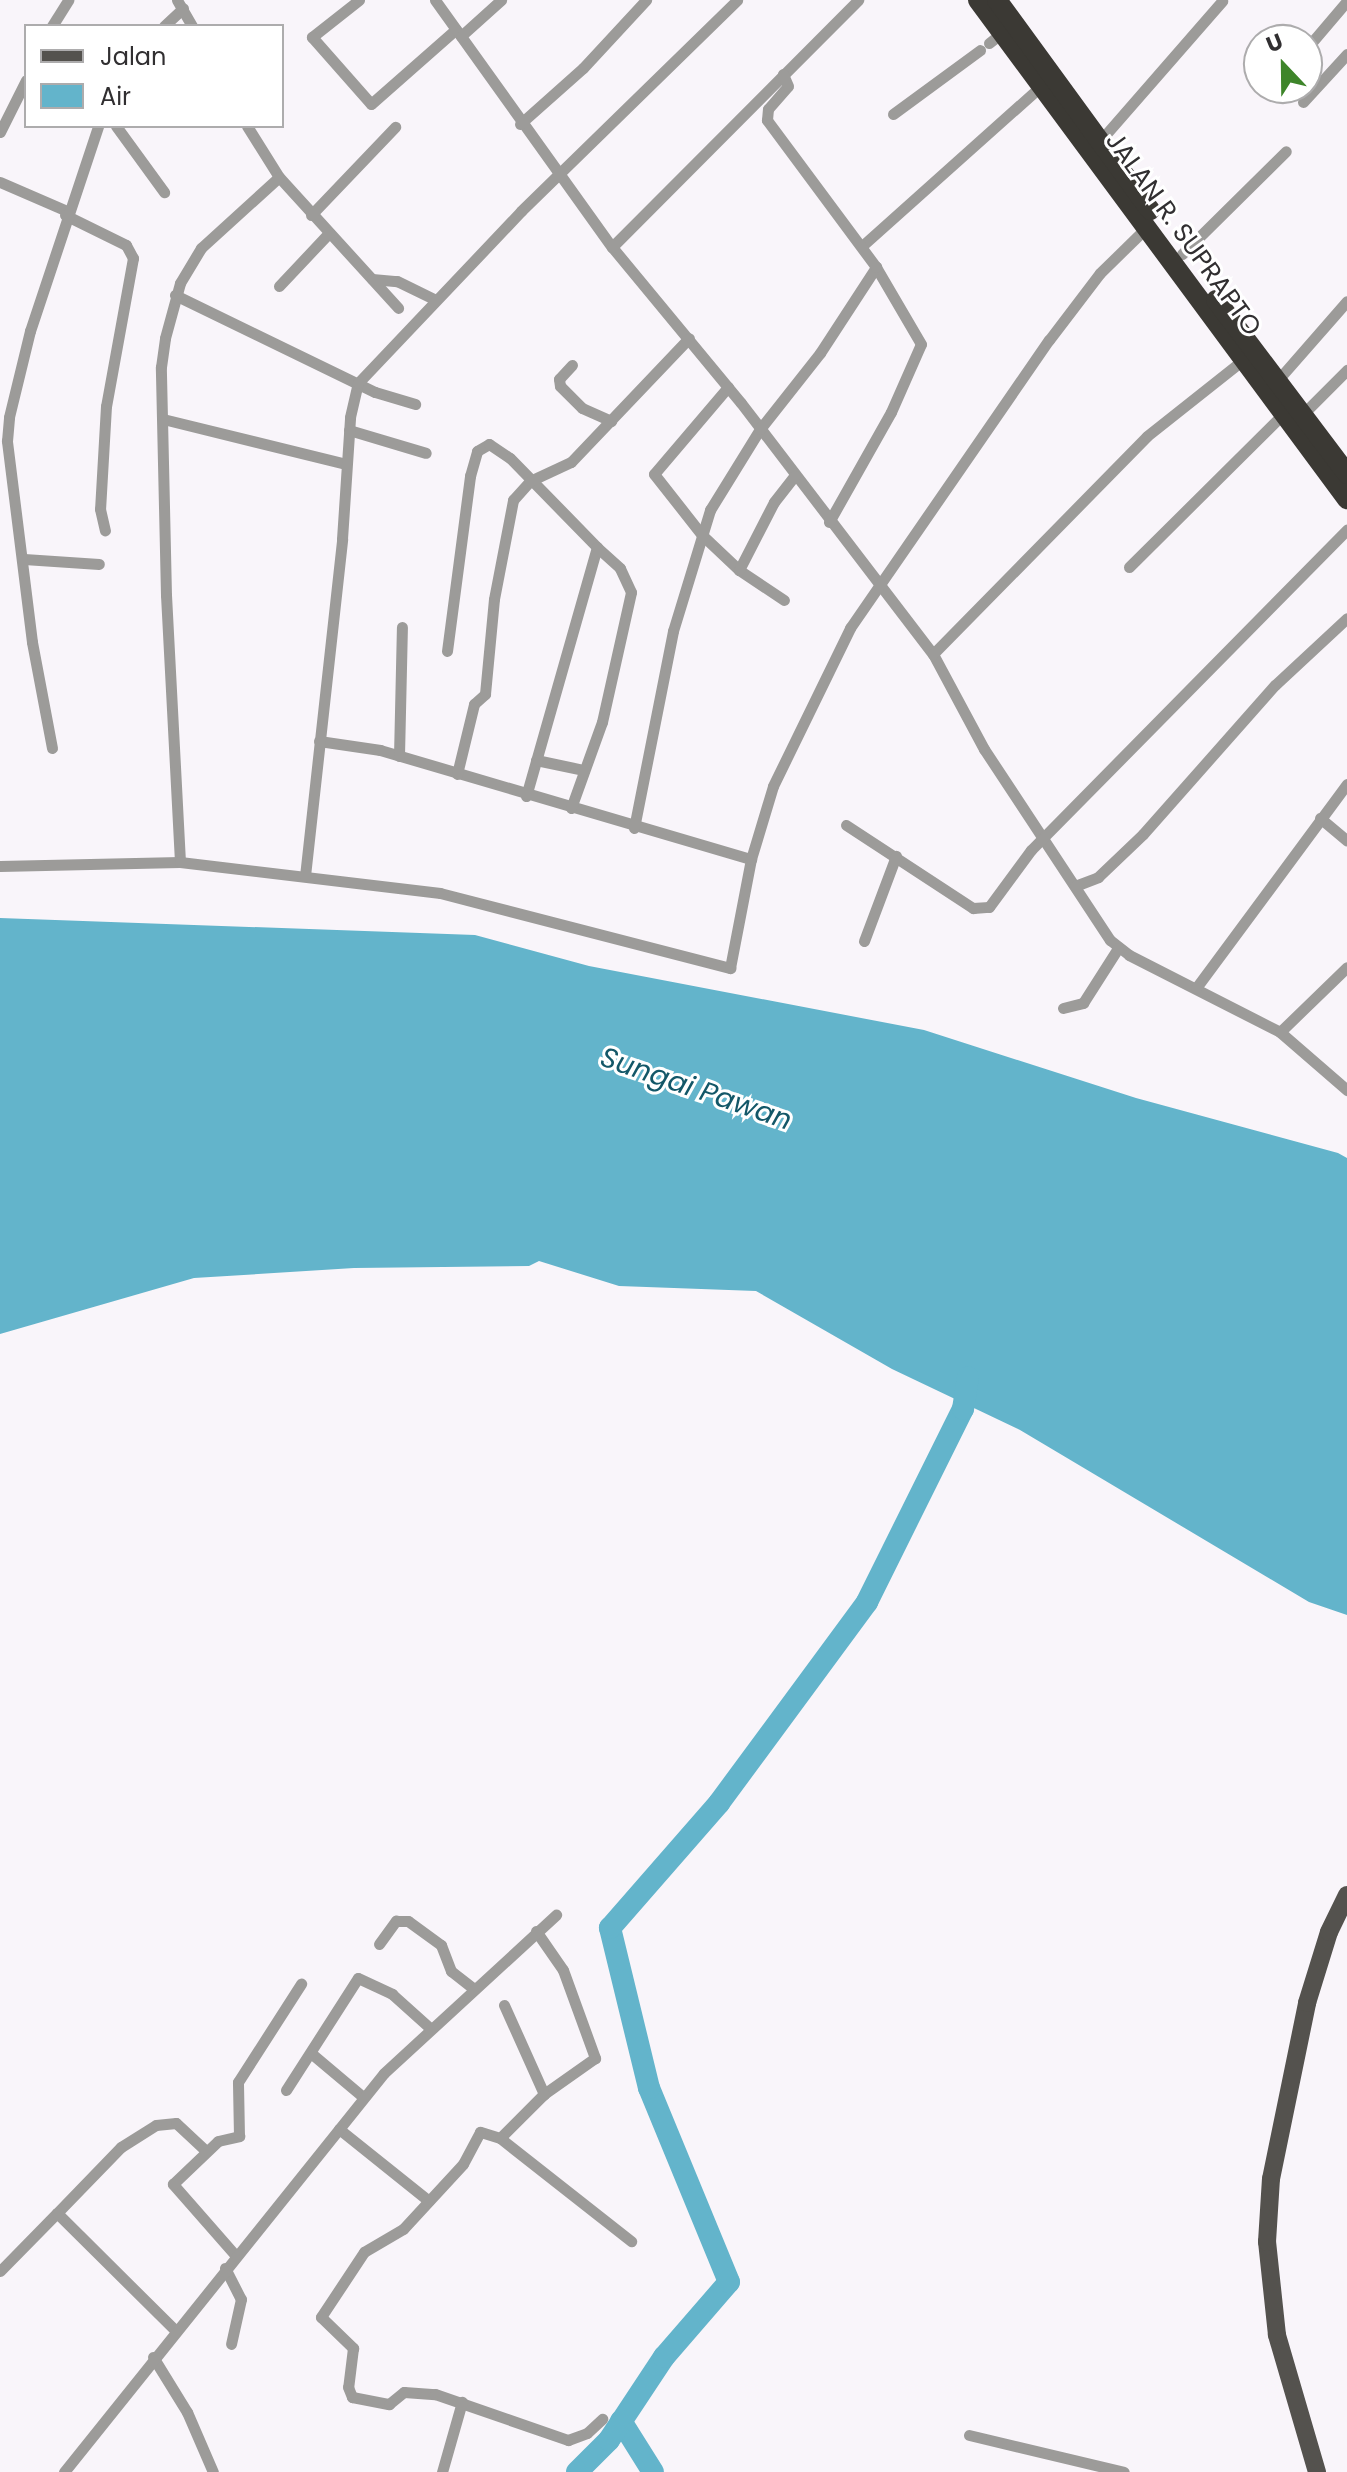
<!DOCTYPE html>
<html>
<head>
<meta charset="utf-8">
<style>
  body { margin:0 }
  #map { position:relative; width:1347px; height:2472px; overflow:hidden; background:#f9f5fa; font-family:Poppins,sans-serif }
  div>[style] { position:absolute }
  .water>* { inset:0; background:#63b4cb }
  .river>* { height:22px; margin:-11px; padding:0 11px; transform-origin:11px; border-radius:11px; background:#63b4cb }
  .street>* { height:11px; margin:-5.5px; padding:0 5.5px; transform-origin:5.5px; border-radius:5.5px; background:#9c9b99 }
  .primary>* { height:18px; margin:-9px; padding:0 9px; transform-origin:9px; border-radius:9px; background:#54524e }
  .highway>* { height:20px; margin:-10px; padding:0 10px; transform-origin:10px; border-radius:10px; background:#3b3934 }
  span { translate:-50% -50%; white-space:nowrap; text-align:center; line-height:1.15; -webkit-text-stroke:6px #fff; paint-order:stroke }
  .street-label { font-size:26px; color:#312f31 }
  .water-label { font-size:28px; color:#135768; font-style:italic }
  .legend { position:absolute; left:24px; top:24px; width:260px; height:104px; box-sizing:border-box; background:#fff; border:2px solid #adacad; margin:0; padding:10px 14px; list-style:none; font-size:24px; color:#312f31 }
  .legend li { display:flex; align-items:center; gap:16px; height:40px }
  .legend b { width:40px; border:2px solid #adacad }
  .north { position:absolute; left:1243px; top:24px; width:80px; height:80px; box-sizing:border-box; background:#fff; border:2px solid #adacad; border-radius:50%; rotate:338deg; font-size:22px; font-weight:700; line-height:32px; text-align:center; color:#312f31 }
  .north::after { content:''; display:block; margin:auto; width:28px; height:36px; background:#3e852a; clip-path:polygon(50% 0,100% 100%,50% 72%,0 100%) }
</style>
</head>
<body>
<div id="map">
  <div class="water">
    <div style="clip-path:polygon(0 918px,475px 935px,589px 966px,924px 1030px,1136px 1098px,1338px 1153px,1347px 1158px,1347px 1615px,1309px 1602px,1020px 1430px,892px 1369px,756px 1291px,619px 1286px,539px 1261px,529px 1266px,354px 1268px,194px 1278px,0 1334px)"></div>
  </div>
  <div class="river">
    <div style="left:621px;top:2421px;width:60px;rotate:57.9deg"></div>
    <div style="left:577px;top:2472px;width:45px;rotate:-45deg"></div>
    <div style="left:609px;top:2440px;width:100px;rotate:-56.5deg"></div>
    <div style="left:664px;top:2357px;width:99px;rotate:-49.1deg"></div>
    <div style="left:729px;top:2282px;width:210px;rotate:-112.4deg"></div>
    <div style="left:649px;top:2088px;width:165px;rotate:-103.7deg"></div>
    <div style="left:610px;top:1928px;width:166px;rotate:-48.9deg"></div>
    <div style="left:719px;top:1803px;width:250px;rotate:-53.6deg"></div>
    <div style="left:867px;top:1602px;width:216px;rotate:-63.6deg"></div>
    <div style="left:963px;top:1409px;width:32px;rotate:-81deg"></div>
  </div>
  <div class="street">
    <div style="left:177px;top:0;width:30px;rotate:60deg"></div>
    <div style="left:359px;top:0;width:60px;rotate:141.8deg"></div>
    <div style="left:312px;top:37px;width:89px;rotate:48.6deg"></div>
    <div style="left:371px;top:104px;width:113px;rotate:-41.4deg"></div>
    <div style="left:435px;top:0;width:304px;rotate:54.4deg"></div>
    <div style="left:612px;top:247px;width:202px;rotate:50.4deg"></div>
    <div style="left:741px;top:403px;width:316px;rotate:52.6deg"></div>
    <div style="left:933px;top:654px;width:108px;rotate:61.8deg"></div>
    <div style="left:984px;top:749px;width:229px;rotate:56.6deg"></div>
    <div style="left:1110px;top:940px;width:24px;rotate:38deg"></div>
    <div style="left:1129px;top:955px;width:169px;rotate:27deg"></div>
    <div style="left:1280px;top:1032px;width:89px;rotate:40.9deg"></div>
    <div style="left:52px;top:26px;width:31px;rotate:-58deg"></div>
    <div style="left:164px;top:26px;width:26px;rotate:-43deg"></div>
    <div style="left:461px;top:36px;width:54px;rotate:-42deg"></div>
    <div style="left:989px;top:43px;width:16px;rotate:-38deg"></div>
    <div style="left:1307px;top:48px;width:62px;rotate:-49.6deg"></div>
    <div style="left:1303px;top:102px;width:65px;rotate:-47.5deg"></div>
    <div style="left:893px;top:114px;width:108px;rotate:-36.3deg"></div>
    <div style="left:520px;top:124px;width:84px;rotate:-41.6deg"></div>
    <div style="left:583px;top:68px;width:93px;rotate:-47.2deg"></div>
    <div style="left:116px;top:126px;width:82px;rotate:54deg"></div>
    <div style="left:247px;top:126px;width:60px;rotate:57.9deg"></div>
    <div style="left:279px;top:177px;width:177px;rotate:47.7deg"></div>
    <div style="left:0;top:132px;width:58px;rotate:-63.4deg"></div>
    <div style="left:1100px;top:141px;width:186px;rotate:-48.9deg"></div>
    <div style="left:0;top:182px;width:73px;rotate:23.4deg"></div>
    <div style="left:65px;top:215px;width:68px;rotate:26.2deg"></div>
    <div style="left:126px;top:245px;width:15px;rotate:62deg"></div>
    <div style="left:133px;top:258px;width:150px;rotate:100.3deg"></div>
    <div style="left:106px;top:406px;width:103px;rotate:93.3deg"></div>
    <div style="left:100px;top:509px;width:22px;rotate:77deg"></div>
    <div style="left:311px;top:215px;width:122px;rotate:-46.3deg"></div>
    <div style="left:862px;top:246px;width:240px;rotate:-41.8deg"></div>
    <div style="left:612px;top:247px;width:349px;rotate:-45.1deg"></div>
    <div style="left:1182px;top:254px;width:146px;rotate:-44.7deg"></div>
    <div style="left:372px;top:279px;width:25px;rotate:5deg"></div>
    <div style="left:397px;top:281px;width:43px;rotate:26deg"></div>
    <div style="left:279px;top:286px;width:73px;rotate:-46.7deg"></div>
    <div style="left:175px;top:295px;width:222px;rotate:25.9deg"></div>
    <div style="left:375px;top:392px;width:42px;rotate:16.7deg"></div>
    <div style="left:572px;top:365px;width:19px;rotate:133deg"></div>
    <div style="left:559px;top:379px;width:7px;rotate:82deg"></div>
    <div style="left:560px;top:386px;width:31px;rotate:45deg"></div>
    <div style="left:582px;top:408px;width:32px;rotate:24deg"></div>
    <div style="left:1277px;top:381px;width:106px;rotate:-48.8deg"></div>
    <div style="left:728px;top:387px;width:114px;rotate:130.4deg"></div>
    <div style="left:654px;top:474px;width:78px;rotate:51.8deg"></div>
    <div style="left:702px;top:535px;width:51px;rotate:43.4deg"></div>
    <div style="left:739px;top:570px;width:54px;rotate:33.7deg"></div>
    <div style="left:1302px;top:415px;width:64px;rotate:-45deg"></div>
    <div style="left:163px;top:419px;width:188px;rotate:13.8deg"></div>
    <div style="left:349px;top:430px;width:80px;rotate:16.6deg"></div>
    <div style="left:829px;top:522px;width:126px;rotate:-60.6deg"></div>
    <div style="left:891px;top:412px;width:74px;rotate:-66.2deg"></div>
    <div style="left:921px;top:344px;width:89px;rotate:-120.3deg"></div>
    <div style="left:24px;top:559px;width:75px;rotate:3.8deg"></div>
    <div style="left:1129px;top:567px;width:217px;rotate:-44.8deg"></div>
    <div style="left:739px;top:570px;width:76px;rotate:-62.8deg"></div>
    <div style="left:774px;top:502px;width:33px;rotate:-52deg"></div>
    <div style="left:447px;top:651px;width:177px;rotate:-82.5deg"></div>
    <div style="left:470px;top:476px;width:26px;rotate:-74deg"></div>
    <div style="left:477px;top:451px;width:14px;rotate:-30deg"></div>
    <div style="left:489px;top:444px;width:25px;rotate:34deg"></div>
    <div style="left:510px;top:458px;width:124px;rotate:45.7deg"></div>
    <div style="left:597px;top:547px;width:259px;rotate:105.9deg"></div>
    <div style="left:933px;top:654px;width:305px;rotate:-45.5deg"></div>
    <div style="left:1147px;top:436px;width:122px;rotate:-38.4deg"></div>
    <div style="left:319px;top:741px;width:62px;rotate:8.4deg"></div>
    <div style="left:380px;top:750px;width:387px;rotate:16.4deg"></div>
    <div style="left:52px;top:748px;width:108px;rotate:-100.7deg"></div>
    <div style="left:32px;top:642px;width:203px;rotate:-97.1deg"></div>
    <div style="left:7px;top:441px;width:24px;rotate:-85deg"></div>
    <div style="left:9px;top:417px;width:89px;rotate:-76.3deg"></div>
    <div style="left:30px;top:331px;width:216px;rotate:-71.6deg"></div>
    <div style="left:399px;top:756px;width:129px;rotate:-88.7deg"></div>
    <div style="left:536px;top:760px;width:49px;rotate:11.8deg"></div>
    <div style="left:457px;top:774px;width:72px;rotate:-76.3deg"></div>
    <div style="left:474px;top:704px;width:15px;rotate:-42deg"></div>
    <div style="left:485px;top:694px;width:95px;rotate:-84.6deg"></div>
    <div style="left:494px;top:599px;width:101px;rotate:-79.1deg"></div>
    <div style="left:513px;top:500px;width:25px;rotate:-48deg"></div>
    <div style="left:530px;top:481px;width:45px;rotate:-24.9deg"></div>
    <div style="left:571px;top:462px;width:171px;rotate:-46.4deg"></div>
    <div style="left:571px;top:808px;width:91px;rotate:-70.2deg"></div>
    <div style="left:602px;top:722px;width:133px;rotate:-77.4deg"></div>
    <div style="left:631px;top:592px;width:26px;rotate:-115deg"></div>
    <div style="left:620px;top:568px;width:31px;rotate:-138deg"></div>
    <div style="left:1320px;top:818px;width:35px;rotate:40deg"></div>
    <div style="left:846px;top:825px;width:152px;rotate:33.2deg"></div>
    <div style="left:973px;top:908px;width:16px;rotate:-4deg"></div>
    <div style="left:989px;top:907px;width:71px;rotate:-53.6deg"></div>
    <div style="left:1031px;top:850px;width:450px;rotate:-45.4deg"></div>
    <div style="left:634px;top:828px;width:201px;rotate:-78.8deg"></div>
    <div style="left:673px;top:631px;width:127px;rotate:-73deg"></div>
    <div style="left:710px;top:510px;width:95px;rotate:-58.3deg"></div>
    <div style="left:760px;top:429px;width:97px;rotate:-51.7deg"></div>
    <div style="left:820px;top:353px;width:103px;rotate:-56.9deg"></div>
    <div style="left:876px;top:267px;width:183px;rotate:-126.6deg"></div>
    <div style="left:767px;top:120px;width:11px;rotate:-85deg"></div>
    <div style="left:768px;top:109px;width:30px;rotate:-49deg"></div>
    <div style="left:788px;top:86px;width:13px;rotate:-113deg"></div>
    <div style="left:180px;top:862px;width:267px;rotate:-93deg"></div>
    <div style="left:166px;top:595px;width:228px;rotate:-91.3deg"></div>
    <div style="left:161px;top:367px;width:29px;rotate:-82deg"></div>
    <div style="left:165px;top:338px;width:57px;rotate:-74.7deg"></div>
    <div style="left:180px;top:283px;width:41px;rotate:-59deg"></div>
    <div style="left:201px;top:248px;width:105px;rotate:-42.3deg"></div>
    <div style="left:0;top:866px;width:180px;rotate:-1.3deg"></div>
    <div style="left:180px;top:862px;width:262px;rotate:6.8deg"></div>
    <div style="left:440px;top:893px;width:300px;rotate:14.5deg"></div>
    <div style="left:730px;top:968px;width:111px;rotate:-79.1deg"></div>
    <div style="left:751px;top:859px;width:76px;rotate:-73.2deg"></div>
    <div style="left:773px;top:786px;width:176px;rotate:-64deg"></div>
    <div style="left:850px;top:628px;width:350px;rotate:-55.4deg"></div>
    <div style="left:1049px;top:340px;width:84px;rotate:-52.7deg"></div>
    <div style="left:1100px;top:273px;width:64px;rotate:-44.4deg"></div>
    <div style="left:305px;top:876px;width:339px;rotate:-83.7deg"></div>
    <div style="left:342px;top:539px;width:122px;rotate:-86.2deg"></div>
    <div style="left:350px;top:417px;width:35px;rotate:-77deg"></div>
    <div style="left:358px;top:383px;width:237px;rotate:-46.5deg"></div>
    <div style="left:521px;top:211px;width:302px;rotate:-44.3deg"></div>
    <div style="left:1075px;top:886px;width:25px;rotate:-21deg"></div>
    <div style="left:1098px;top:877px;width:62px;rotate:-43.7deg"></div>
    <div style="left:1143px;top:834px;width:199px;rotate:-48.5deg"></div>
    <div style="left:1275px;top:685px;width:98px;rotate:-42.9deg"></div>
    <div style="left:864px;top:941px;width:91px;rotate:-69.4deg"></div>
    <div style="left:1196px;top:988px;width:254px;rotate:-53.5deg"></div>
    <div style="left:1063px;top:1008px;width:21px;rotate:-14deg"></div>
    <div style="left:1083px;top:1003px;width:65px;rotate:-57.5deg"></div>
    <div style="left:1280px;top:1032px;width:93px;rotate:-44.1deg"></div>
    <div style="left:536px;top:1931px;width:47px;rotate:55.3deg"></div>
    <div style="left:563px;top:1970px;width:94px;rotate:70deg"></div>
    <div style="left:595px;top:2058px;width:62px;rotate:144.8deg"></div>
    <div style="left:544px;top:2094px;width:62px;rotate:135deg"></div>
    <div style="left:500px;top:2138px;width:21px;rotate:-163deg"></div>
    <div style="left:480px;top:2132px;width:36px;rotate:118deg"></div>
    <div style="left:463px;top:2164px;width:88px;rotate:132.7deg"></div>
    <div style="left:403px;top:2229px;width:45px;rotate:149.5deg"></div>
    <div style="left:364px;top:2252px;width:78px;rotate:123.5deg"></div>
    <div style="left:321px;top:2317px;width:45px;rotate:44.1deg"></div>
    <div style="left:353px;top:2348px;width:39px;rotate:97deg"></div>
    <div style="left:348px;top:2387px;width:11px;rotate:68deg"></div>
    <div style="left:352px;top:2397px;width:38px;rotate:11deg"></div>
    <div style="left:389px;top:2404px;width:19px;rotate:-39deg"></div>
    <div style="left:404px;top:2392px;width:31px;rotate:4deg"></div>
    <div style="left:435px;top:2394px;width:141px;rotate:19.1deg"></div>
    <div style="left:568px;top:2440px;width:20px;rotate:-20deg"></div>
    <div style="left:587px;top:2433px;width:21px;rotate:-43deg"></div>
    <div style="left:379px;top:1944px;width:29px;rotate:-54deg"></div>
    <div style="left:396px;top:1921px;width:12px"></div>
    <div style="left:408px;top:1921px;width:41px;rotate:36deg"></div>
    <div style="left:441px;top:1945px;width:28px;rotate:69deg"></div>
    <div style="left:451px;top:1971px;width:29px;rotate:38deg"></div>
    <div style="left:504px;top:2005px;width:98px;rotate:65.8deg"></div>
    <div style="left:312px;top:2054px;width:67px;rotate:40.1deg"></div>
    <div style="left:286px;top:2090px;width:133px;rotate:-57.3deg"></div>
    <div style="left:358px;top:1978px;width:38px;rotate:25deg"></div>
    <div style="left:392px;top:1994px;width:52px;rotate:41.9deg"></div>
    <div style="left:339px;top:2129px;width:115px;rotate:38.7deg"></div>
    <div style="left:500px;top:2138px;width:167px;rotate:38.2deg"></div>
    <div style="left:57px;top:2213px;width:92px;rotate:-45.9deg"></div>
    <div style="left:121px;top:2147px;width:41px;rotate:-32.2deg"></div>
    <div style="left:156px;top:2125px;width:20px;rotate:-6deg"></div>
    <div style="left:176px;top:2123px;width:41px;rotate:43deg"></div>
    <div style="left:236px;top:2256px;width:96px;rotate:-131.2deg"></div>
    <div style="left:173px;top:2184px;width:62px;rotate:-43.7deg"></div>
    <div style="left:218px;top:2141px;width:22px;rotate:-13deg"></div>
    <div style="left:239px;top:2136px;width:54px;rotate:-91.1deg"></div>
    <div style="left:238px;top:2082px;width:117px;rotate:-57.3deg"></div>
    <div style="left:225px;top:2268px;width:35px;rotate:63deg"></div>
    <div style="left:241px;top:2299px;width:46px;rotate:102.5deg"></div>
    <div style="left:0;top:2271px;width:81px;rotate:-45.5deg"></div>
    <div style="left:57px;top:2213px;width:166px;rotate:44.8deg"></div>
    <div style="left:153px;top:2357px;width:65px;rotate:58.3deg"></div>
    <div style="left:187px;top:2412px;width:65px;rotate:66.6deg"></div>
    <div style="left:969px;top:2435px;width:159px;rotate:13.4deg"></div>
    <div style="left:64px;top:2472px;width:511px;rotate:-51.27deg"></div>
    <div style="left:384px;top:2073px;width:234px;rotate:-42.6deg"></div>
    <div style="left:442px;top:2472px;width:73px;rotate:-74.1deg"></div>
  </div>
  <div class="primary">
    <div style="left:1317px;top:2472px;width:143px;rotate:-106.3deg"></div>
    <div style="left:1277px;top:2335px;width:94px;rotate:-96.1deg"></div>
    <div style="left:1267px;top:2242px;width:63px;rotate:-86.4deg"></div>
    <div style="left:1271px;top:2179px;width:180px;rotate:-78.4deg"></div>
    <div style="left:1307px;top:2003px;width:74px;rotate:-72.8deg"></div>
    <div style="left:1329px;top:1932px;width:41px;rotate:-64.1deg"></div>
  </div>
  <div class="highway">
    <div style="left:978px;top:0;width:621px;rotate:53.52deg"></div>
    <div style="left:997px;top:0;width:260px;rotate:53.9deg"></div>
    <div style="left:1216px;top:300px;width:218px;rotate:53deg"></div>
  </div>
  <div class="street-label">
    <span style="left:1183px;top:234px;rotate:54deg">JALAN R. SUPRAPTO</span>
  </div>
  <div class="water-label">
    <span style="left:696px;top:1089px;rotate:19deg">Sungai Pawan</span>
  </div>
  <ul class="legend">
  <li><b style="height:10px;background:#54524e"></b>Jalan</li>
  <li><b style="height:22px;background:#63b4cb"></b>Air</li>
  </ul>
  <div class="north">U</div>
</div>
</body>
</html>
